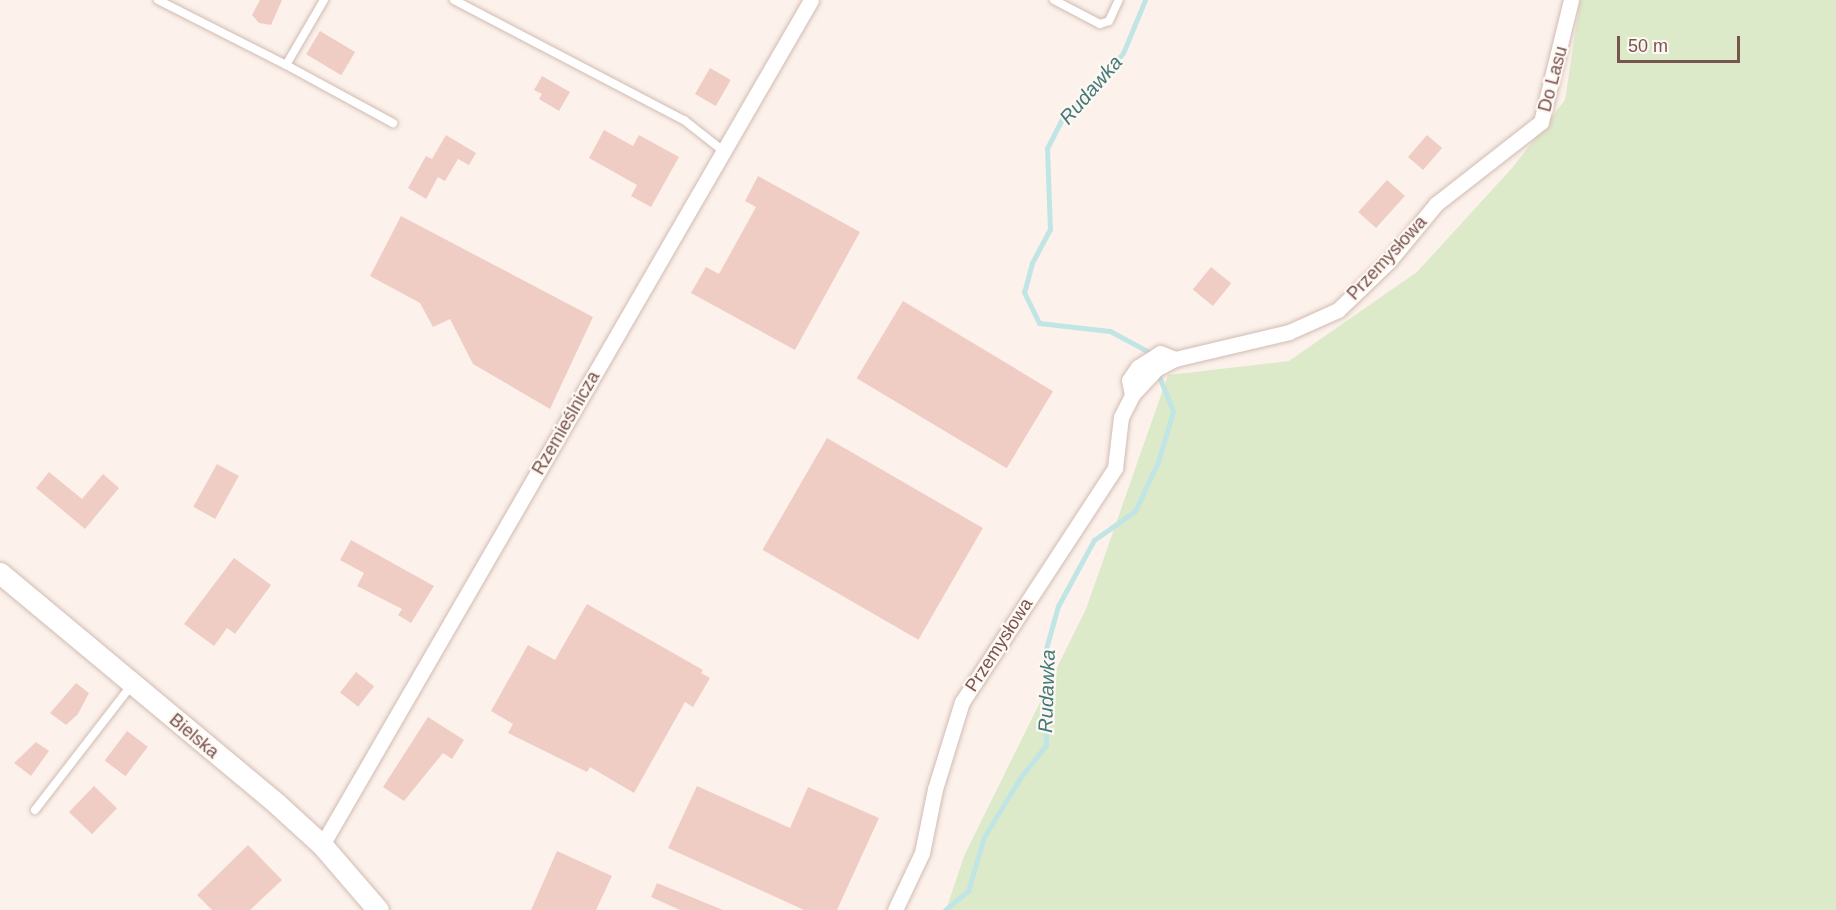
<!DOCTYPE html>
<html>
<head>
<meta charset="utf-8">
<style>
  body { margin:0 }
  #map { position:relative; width:1836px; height:910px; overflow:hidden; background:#fcf2eb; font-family:Arial,sans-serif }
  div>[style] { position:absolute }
  .green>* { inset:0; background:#ddeaca }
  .stream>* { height:5px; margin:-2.5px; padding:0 2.5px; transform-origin:2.5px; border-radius:2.5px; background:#c0e5e4 }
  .building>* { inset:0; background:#f0cdc4; transform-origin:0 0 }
  .roads { filter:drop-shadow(0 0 2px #d1bbb3) drop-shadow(0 0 2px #d1bbb3) }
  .lane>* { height:8px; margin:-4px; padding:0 4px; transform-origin:4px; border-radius:4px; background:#fff }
  .street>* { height:15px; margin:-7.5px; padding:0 7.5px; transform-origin:7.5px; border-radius:7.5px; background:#fff }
  .secondary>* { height:21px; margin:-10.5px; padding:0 10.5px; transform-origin:10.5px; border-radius:10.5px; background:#fff }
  span { translate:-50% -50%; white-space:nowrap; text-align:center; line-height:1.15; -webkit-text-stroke:4.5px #fef7f2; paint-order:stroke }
  .street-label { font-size:18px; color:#77554f }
  .water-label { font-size:20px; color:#427b79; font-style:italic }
  .scale { position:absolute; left:1617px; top:36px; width:123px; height:27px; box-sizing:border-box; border:3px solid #77554f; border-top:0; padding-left:8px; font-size:18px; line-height:21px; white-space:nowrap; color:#77554f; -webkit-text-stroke:4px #fef7f2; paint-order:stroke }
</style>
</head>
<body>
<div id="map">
  <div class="green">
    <div style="clip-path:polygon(1580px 0,1836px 0,1836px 910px,946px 910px,964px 856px,1086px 609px,1168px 375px,1289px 361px,1417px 272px,1512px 168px,1565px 100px)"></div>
  </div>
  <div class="stream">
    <div style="left:1145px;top:0;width:57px;rotate:112.5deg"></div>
    <div style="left:1123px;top:53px;width:47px;rotate:129.8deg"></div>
    <div style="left:1093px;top:89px;width:39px;rotate:138deg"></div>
    <div style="left:1064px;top:115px;width:37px;rotate:117deg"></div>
    <div style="left:1047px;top:148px;width:81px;rotate:87.9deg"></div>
    <div style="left:1050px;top:229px;width:38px;rotate:118deg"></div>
    <div style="left:1032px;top:263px;width:30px;rotate:105deg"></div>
    <div style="left:1024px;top:292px;width:34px;rotate:64deg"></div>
    <div style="left:1039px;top:323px;width:71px;rotate:6.4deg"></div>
    <div style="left:1110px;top:331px;width:44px;rotate:28.3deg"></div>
    <div style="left:1149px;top:352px;width:5px;rotate:68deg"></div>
    <div style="left:945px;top:910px;width:30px;rotate:-40deg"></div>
    <div style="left:968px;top:891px;width:56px;rotate:-73.5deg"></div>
    <div style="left:984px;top:837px;width:69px;rotate:-58.6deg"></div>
    <div style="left:1020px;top:778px;width:42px;rotate:-51.8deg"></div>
    <div style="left:1046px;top:745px;width:89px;rotate:-91.3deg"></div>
    <div style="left:1044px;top:656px;width:52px;rotate:-74.4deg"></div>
    <div style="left:1058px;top:606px;width:75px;rotate:-61.4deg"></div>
    <div style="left:1094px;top:540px;width:50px;rotate:-35.3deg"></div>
    <div style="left:1135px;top:511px;width:54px;rotate:-64.9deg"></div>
    <div style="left:1158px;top:462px;width:53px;rotate:-73.6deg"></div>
    <div style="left:1173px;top:411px;width:43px;rotate:-111.8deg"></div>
  </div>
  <div class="building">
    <div style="clip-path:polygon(260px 0,282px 0,271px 25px,259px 23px,252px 15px)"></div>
    <div style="left:320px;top:31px;width:41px;height:27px;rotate:31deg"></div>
    <div style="left:710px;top:68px;width:24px;height:30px;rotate:30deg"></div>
    <div style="clip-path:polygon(542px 76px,570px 92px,559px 111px,539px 99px,542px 94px,534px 90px)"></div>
    <div style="clip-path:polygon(604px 130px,633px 146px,639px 135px,679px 157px,651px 207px,631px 196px,637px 185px,589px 158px)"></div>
    <div style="clip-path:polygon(446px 135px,476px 153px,469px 165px,458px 159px,445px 181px,438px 177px,426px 199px,408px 188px,426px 156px,432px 159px)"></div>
    <div style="left:1427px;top:135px;width:20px;height:29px;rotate:41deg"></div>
    <div style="clip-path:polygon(758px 176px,860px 232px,795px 350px,691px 293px,706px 267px,719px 274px,756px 207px,745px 201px)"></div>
    <div style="left:1387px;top:180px;width:24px;height:43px;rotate:42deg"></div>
    <div style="clip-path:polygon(401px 216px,593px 317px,550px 409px,473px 364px,450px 319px,433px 327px,420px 303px,370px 276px)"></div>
    <div style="left:1211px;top:267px;width:26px;height:29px;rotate:39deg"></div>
    <div style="left:903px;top:301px;width:175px;height:90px;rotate:31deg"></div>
    <div style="left:827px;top:438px;width:180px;height:129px;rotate:30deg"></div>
    <div style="left:217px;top:464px;width:25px;height:49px;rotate:29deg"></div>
    <div style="clip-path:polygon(49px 472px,82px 499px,103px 474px,119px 488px,85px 529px,36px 488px)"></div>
    <div style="clip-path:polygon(351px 540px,434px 586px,411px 623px,398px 615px,402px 609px,357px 586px,364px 573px,340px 560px)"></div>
    <div style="clip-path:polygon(234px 558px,271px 585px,235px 634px,227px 628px,214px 646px,184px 624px)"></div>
    <div style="clip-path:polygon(587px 604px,703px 670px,701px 673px,710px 678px,693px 707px,685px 702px,634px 793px,590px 767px,587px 772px,508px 733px,513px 724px,491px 711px,528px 645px,555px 660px)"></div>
    <div style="left:356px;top:672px;width:23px;height:26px;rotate:38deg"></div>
    <div style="clip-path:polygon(76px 683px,89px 693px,78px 714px,66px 725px,50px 713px)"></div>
    <div style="clip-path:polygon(428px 717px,464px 740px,452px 759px,443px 753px,404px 801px,383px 787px)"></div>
    <div style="left:127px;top:731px;width:26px;height:37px;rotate:37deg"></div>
    <div style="clip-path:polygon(36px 742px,49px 751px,31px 776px,14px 763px)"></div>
    <div style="left:94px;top:786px;width:32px;height:36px;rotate:44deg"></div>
    <div style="clip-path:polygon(697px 786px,790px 828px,808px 787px,879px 818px,837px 910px,804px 910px,668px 848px)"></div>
    <div style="clip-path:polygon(248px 845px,282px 880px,250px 910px,212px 910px,197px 895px)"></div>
    <div style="clip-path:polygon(557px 851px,612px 876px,596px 910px,531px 910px)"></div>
    <div style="clip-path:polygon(657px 883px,723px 910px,680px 910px,651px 897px)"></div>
  </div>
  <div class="roads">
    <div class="lane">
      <div style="left:158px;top:0;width:144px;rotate:26.9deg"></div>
      <div style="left:324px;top:0;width:75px;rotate:120.3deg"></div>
      <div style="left:286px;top:65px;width:122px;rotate:28.5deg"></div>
      <div style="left:454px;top:0;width:259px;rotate:27.6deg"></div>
      <div style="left:684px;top:120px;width:48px;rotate:38.3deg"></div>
      <div style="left:1054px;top:0;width:52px;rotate:27.6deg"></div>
      <div style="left:1100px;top:24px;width:9px;rotate:-18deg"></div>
      <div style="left:1109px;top:21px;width:23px;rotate:-65deg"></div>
      <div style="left:35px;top:810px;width:157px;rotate:-52.3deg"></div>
    </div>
    <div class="street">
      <div style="left:1132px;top:395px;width:35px;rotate:-47deg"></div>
      <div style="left:1156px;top:369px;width:21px;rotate:-28deg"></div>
      <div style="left:322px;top:845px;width:976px;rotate:-59.94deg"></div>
      <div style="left:895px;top:910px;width:63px;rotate:-64.7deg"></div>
      <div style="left:922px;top:853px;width:65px;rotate:-78.5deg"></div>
      <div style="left:935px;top:789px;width:91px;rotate:-72.8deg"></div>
      <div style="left:962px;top:702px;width:280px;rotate:-56.8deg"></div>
      <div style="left:1115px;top:468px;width:51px;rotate:-83.3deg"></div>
      <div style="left:1121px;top:417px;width:25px;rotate:-63deg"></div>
      <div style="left:1132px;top:395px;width:15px;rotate:-101deg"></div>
      <div style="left:1129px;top:380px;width:16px;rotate:-55deg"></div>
      <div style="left:1138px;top:367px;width:26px;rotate:-32deg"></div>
      <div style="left:1160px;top:353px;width:16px;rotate:22deg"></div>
      <div style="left:1175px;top:359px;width:117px;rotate:-13.3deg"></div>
      <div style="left:1289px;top:332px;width:54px;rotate:-24.2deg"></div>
      <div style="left:1338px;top:310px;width:71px;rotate:-43.9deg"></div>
      <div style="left:1389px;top:261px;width:74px;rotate:-50.5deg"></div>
      <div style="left:1436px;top:204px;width:133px;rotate:-38deg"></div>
      <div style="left:1541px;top:122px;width:126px;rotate:-76.2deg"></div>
    </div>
    <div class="secondary">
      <div style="left:0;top:573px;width:359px;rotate:39.8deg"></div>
      <div style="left:276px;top:803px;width:62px;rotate:42.4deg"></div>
      <div style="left:322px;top:845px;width:86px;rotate:49.3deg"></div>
    </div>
  </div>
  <div class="street-label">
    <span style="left:1553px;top:79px;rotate:-75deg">Do Lasu</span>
    <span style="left:1387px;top:258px;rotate:-47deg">Przemysłowa</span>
    <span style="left:566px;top:423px;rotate:-60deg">Rzemieślnicza</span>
    <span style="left:999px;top:645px;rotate:-57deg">Przemysłowa</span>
    <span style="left:194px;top:736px;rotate:40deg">Bielska</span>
  </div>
  <div class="water-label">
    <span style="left:1091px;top:90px;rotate:-49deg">Rudawka</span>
    <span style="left:1047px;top:691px;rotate:-88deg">Rudawka</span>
  </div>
  <div class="scale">50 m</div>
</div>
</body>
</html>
